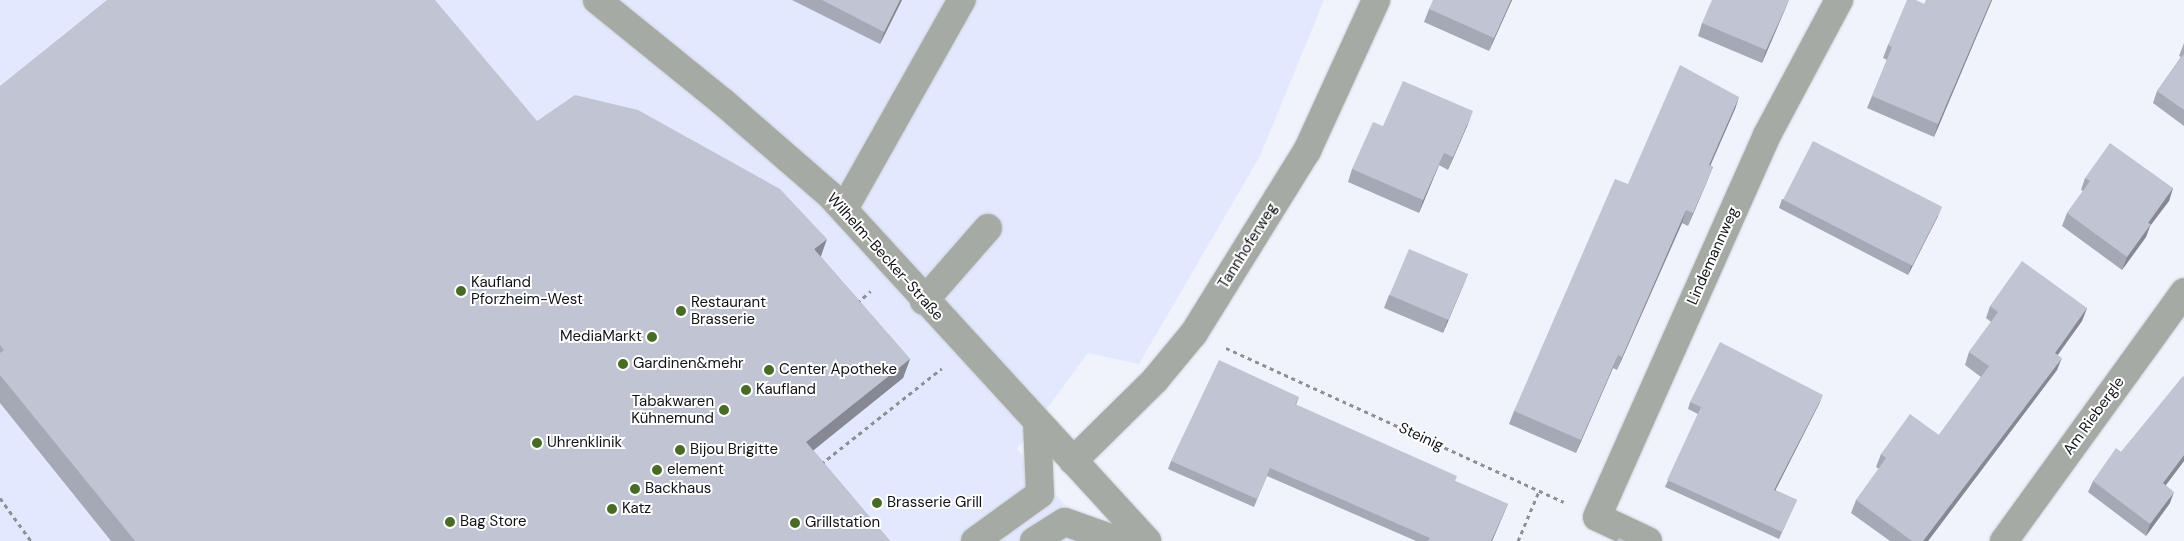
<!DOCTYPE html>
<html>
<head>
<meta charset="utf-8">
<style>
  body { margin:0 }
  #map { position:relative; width:2184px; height:541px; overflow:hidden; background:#f0f3fc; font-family:"DM Sans",sans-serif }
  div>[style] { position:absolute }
  .built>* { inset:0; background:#e2e8fe }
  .path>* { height:3px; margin-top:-1.5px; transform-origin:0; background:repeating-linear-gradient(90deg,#8d8f97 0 4px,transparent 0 8px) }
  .roads { filter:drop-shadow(0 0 1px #cccfd7) drop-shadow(0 0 1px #cccfd7) }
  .minor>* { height:28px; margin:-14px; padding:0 14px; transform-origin:14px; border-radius:14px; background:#a6aaa4 }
  .wall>* { inset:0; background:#a5a9b5 }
  .shaded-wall>* { inset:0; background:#868994 }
  .building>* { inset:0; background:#c0c4d3; transform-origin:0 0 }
  .dots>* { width:14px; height:14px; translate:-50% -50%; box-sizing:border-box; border:2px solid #fff; border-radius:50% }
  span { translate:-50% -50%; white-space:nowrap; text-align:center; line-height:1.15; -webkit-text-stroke:4px #fff; paint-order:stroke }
  .street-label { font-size:15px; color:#101217 }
  .poi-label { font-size:15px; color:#101217 }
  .left { translate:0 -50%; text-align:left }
  .right { translate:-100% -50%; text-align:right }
</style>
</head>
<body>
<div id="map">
  <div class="built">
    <div style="clip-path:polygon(0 0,1324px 0,1260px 156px,1139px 364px,1088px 353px,1017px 449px,1096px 541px,0 541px)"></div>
  </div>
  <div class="path">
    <div style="left:857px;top:303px;width:18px;rotate:-41deg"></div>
    <div style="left:1226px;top:348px;width:371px;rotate:24.5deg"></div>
    <div style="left:821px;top:464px;width:154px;rotate:-38.4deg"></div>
    <div style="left:0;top:498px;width:53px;rotate:54.2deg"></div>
    <div style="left:1518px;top:541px;width:54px;rotate:-67.2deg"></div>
  </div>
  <div class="roads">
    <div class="minor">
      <div style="left:597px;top:0;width:162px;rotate:39deg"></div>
      <div style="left:723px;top:102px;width:143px;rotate:41deg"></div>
      <div style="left:831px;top:196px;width:468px;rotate:47.5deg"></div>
      <div style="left:844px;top:209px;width:240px;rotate:-60.6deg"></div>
      <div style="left:924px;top:301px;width:97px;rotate:-48.8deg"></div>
      <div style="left:1073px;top:461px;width:115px;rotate:-44.6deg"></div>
      <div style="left:1155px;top:380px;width:61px;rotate:-50.3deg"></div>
      <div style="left:1194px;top:333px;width:214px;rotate:-58.2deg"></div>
      <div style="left:1307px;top:151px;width:166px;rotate:-65.4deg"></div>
      <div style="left:975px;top:541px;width:80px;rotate:-35.9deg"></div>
      <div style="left:1040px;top:494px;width:72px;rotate:-92.4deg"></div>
      <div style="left:1034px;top:541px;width:36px;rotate:-32deg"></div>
      <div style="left:1065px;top:522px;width:57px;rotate:19.4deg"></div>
      <div style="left:1648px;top:541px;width:56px;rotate:-154.8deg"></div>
      <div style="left:1597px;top:517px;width:418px;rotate:-66deg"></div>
      <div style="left:1767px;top:135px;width:153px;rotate:-61.9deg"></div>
      <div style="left:2004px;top:541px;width:307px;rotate:-54.1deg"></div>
    </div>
  </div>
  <div class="wall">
    <div style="clip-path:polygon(792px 0,902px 0,880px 44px)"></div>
    <div style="clip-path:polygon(1512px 0,1489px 51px,1424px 22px,1429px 9px)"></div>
    <div style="clip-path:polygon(1789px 0,1762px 63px,1698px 36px,1702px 23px)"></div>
    <div style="clip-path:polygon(1992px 0,1934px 137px,1867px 108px,1887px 60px,1883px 58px,1888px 45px,1924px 4px)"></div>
    <div style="clip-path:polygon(2184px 43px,2184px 126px,2153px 103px,2157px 91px,2181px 57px,2179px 56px)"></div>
    <div style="clip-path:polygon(0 86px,537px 121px,821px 257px,910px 359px,903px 378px,813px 450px,890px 541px,111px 541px,0 403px)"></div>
    <div style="clip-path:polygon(1739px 97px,1735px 109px,1710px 165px,1713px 167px,1708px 179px,1688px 226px,1682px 223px,1617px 370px,1613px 368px,1576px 453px,1509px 424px,1514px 411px)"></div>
    <div style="clip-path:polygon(1468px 124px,1448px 170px,1439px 165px,1419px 213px,1348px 182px,1352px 169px,1383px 126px)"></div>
    <div style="clip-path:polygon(2085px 178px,2173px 188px,2169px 201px,2150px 226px,2146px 237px,2122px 270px,2062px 226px,2067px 213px,2083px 191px,2081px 190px)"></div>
    <div style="clip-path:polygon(1782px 199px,1938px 216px,1908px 275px,1779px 208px)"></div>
    <div style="clip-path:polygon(1468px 274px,1443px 333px,1384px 308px,1389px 295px)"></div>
    <div style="clip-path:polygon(1990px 306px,2087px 308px,2082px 321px,2058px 355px,2057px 370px,1928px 541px,1890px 541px,1851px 513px,1856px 500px,1879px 469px,1876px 467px,1881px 454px,1939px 435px,1981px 377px,1965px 365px,1969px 352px,1991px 322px,1986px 318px)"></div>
    <div style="clip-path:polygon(2184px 377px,2184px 461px,2166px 485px,2170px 503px,2146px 536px,2088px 492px,2093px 481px,2121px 452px)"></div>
    <div style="clip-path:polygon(1299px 397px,1296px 405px,1455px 481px,1508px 504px,1492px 541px,1416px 541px,1267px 476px,1254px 507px,1168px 469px,1171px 461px)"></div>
    <div style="clip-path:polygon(1690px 402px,1820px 402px,1775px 490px,1797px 500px,1779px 539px,1665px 487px,1698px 414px,1688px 409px)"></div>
  </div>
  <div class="shaded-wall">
    <div style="clip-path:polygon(900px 0,902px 0,880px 44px,884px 32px)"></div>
    <div style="clip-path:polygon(1511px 0,1512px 0,1489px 51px,1494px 38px)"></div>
    <div style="clip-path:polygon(1789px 0,1762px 63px,1766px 50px)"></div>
    <div style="clip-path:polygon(1991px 0,1992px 0,1934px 137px,1938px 124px)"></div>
    <div style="clip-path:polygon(1739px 97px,1735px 109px,1705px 178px,1709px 165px)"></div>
    <div style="clip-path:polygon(1473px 111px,1468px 124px,1448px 170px,1453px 157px)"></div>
    <div style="clip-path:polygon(1444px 153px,1419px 213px,1423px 200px)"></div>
    <div style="clip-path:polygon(1713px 167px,1708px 179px,1688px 226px,1693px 213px)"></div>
    <div style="clip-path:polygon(2173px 188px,2169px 201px,2150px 226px,2146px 237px,2122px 270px,2127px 257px,2148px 223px)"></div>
    <div style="clip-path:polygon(1942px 207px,1938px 216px,1908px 275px,1911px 266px)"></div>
    <div style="clip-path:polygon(1686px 210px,1682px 223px,1617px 370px,1622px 357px)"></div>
    <div style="clip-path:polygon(827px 239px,820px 259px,814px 249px)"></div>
    <div style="clip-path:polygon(1468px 274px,1463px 286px,1443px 333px,1447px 321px)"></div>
    <div style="clip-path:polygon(2087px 308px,2082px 321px,2050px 365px,2055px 353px)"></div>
    <div style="clip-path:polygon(1618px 355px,1613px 368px,1576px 453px,1581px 440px)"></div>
    <div style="clip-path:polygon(2062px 358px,2057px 370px,1928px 541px,1923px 541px)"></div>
    <div style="clip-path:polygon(910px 359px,903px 378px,799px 462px,806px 442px)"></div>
    <div style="clip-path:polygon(1823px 395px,1820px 402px,1772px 497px,1774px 490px)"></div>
    <div style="clip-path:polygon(2184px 455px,2184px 461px,2159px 494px,2163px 483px)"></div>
    <div style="clip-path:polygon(2174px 492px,2170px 503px,2146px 536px,2150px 524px)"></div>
    <div style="clip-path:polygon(1508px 504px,1492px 541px,1491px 541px)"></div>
  </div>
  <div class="building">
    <div style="clip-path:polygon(107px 0,435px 0,537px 121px,575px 95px,638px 110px,780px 189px,827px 239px,814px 249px,910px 359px,806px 442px,890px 541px,135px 541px,0 375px,0 353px,4px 350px,0 345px,0 86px)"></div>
    <div style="clip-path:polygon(822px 0,900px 0,884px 32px)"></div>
    <div style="clip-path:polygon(1433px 0,1511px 0,1494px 38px,1429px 9px)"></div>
    <div style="clip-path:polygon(1712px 0,1789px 0,1766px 50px,1702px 23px)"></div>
    <div style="clip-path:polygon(1907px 0,1916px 0,1924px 4px,1926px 0,1991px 0,1938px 124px,1872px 96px,1892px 47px,1888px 45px)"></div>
    <div style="clip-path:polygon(2184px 54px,2184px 110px,2157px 91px)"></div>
    <div style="clip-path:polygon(1680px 65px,1739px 97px,1709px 165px,1713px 167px,1693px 213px,1686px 210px,1622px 357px,1618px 355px,1581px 440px,1514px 411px,1615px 179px,1628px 184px)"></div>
    <div style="clip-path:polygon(1403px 81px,1473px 111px,1453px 157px,1444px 153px,1423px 200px,1352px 169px,1373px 122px,1383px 126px)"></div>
    <div style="left:1813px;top:141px;width:145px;height:66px;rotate:27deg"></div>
    <div style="clip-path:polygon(2110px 143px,2173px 188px,2148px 223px,2151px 224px,2127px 257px,2067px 213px,2090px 181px,2085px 178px)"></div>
    <div style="left:1409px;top:249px;width:64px;height:50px;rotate:23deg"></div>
    <div style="clip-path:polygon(2022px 261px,2087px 308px,2055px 353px,2062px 358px,1923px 541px,1912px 541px,1856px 500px,1886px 458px,1881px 454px,1910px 414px,1939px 435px,1989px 366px,1969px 352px,1998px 312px,1990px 306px)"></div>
    <div style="clip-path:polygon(1720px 342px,1823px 395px,1774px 490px,1797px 500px,1782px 532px,1667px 480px,1701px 407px,1690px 402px)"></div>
    <div style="clip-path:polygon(1219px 360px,1299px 397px,1295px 404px,1457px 476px,1455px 481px,1508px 504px,1491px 541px,1428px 541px,1430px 538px,1270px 468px,1257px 499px,1171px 461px)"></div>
    <div style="clip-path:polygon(2183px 376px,2184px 377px,2184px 455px,2163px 483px,2174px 492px,2150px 524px,2093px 481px,2116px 448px,2121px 452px)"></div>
    <div style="clip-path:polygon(1619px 538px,1625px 541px,1617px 541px)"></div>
  </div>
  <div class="dots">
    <div style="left:461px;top:291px;background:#486c25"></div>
    <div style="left:681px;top:311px;background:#486c25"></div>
    <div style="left:652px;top:337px;background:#486c25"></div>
    <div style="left:623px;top:364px;background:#486c25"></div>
    <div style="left:769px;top:370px;background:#486c25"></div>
    <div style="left:746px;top:390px;background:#486c25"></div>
    <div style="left:724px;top:410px;background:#486c25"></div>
    <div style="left:537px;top:443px;background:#486c25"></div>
    <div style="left:680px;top:450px;background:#486c25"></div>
    <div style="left:657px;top:470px;background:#486c25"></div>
    <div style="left:635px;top:489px;background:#486c25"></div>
    <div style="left:877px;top:503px;background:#486c25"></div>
    <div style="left:612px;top:509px;background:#486c25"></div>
    <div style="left:450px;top:522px;background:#486c25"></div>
    <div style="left:795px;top:523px;background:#486c25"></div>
  </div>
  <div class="street-label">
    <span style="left:1248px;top:246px;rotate:-58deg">Tannhoferweg</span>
    <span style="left:1713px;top:256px;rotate:-66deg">Lindemannweg</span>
    <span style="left:885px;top:257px;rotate:48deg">Wilhelm-Becker-Straße</span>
    <span style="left:2094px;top:416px;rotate:-54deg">Am Riebergle</span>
    <span style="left:1421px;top:437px;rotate:25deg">Steinig</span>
  </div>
  <div class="poi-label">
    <span class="left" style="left:471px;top:291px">Kaufland<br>Pforzheim-West</span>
    <span class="left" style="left:691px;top:311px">Restaurant<br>Brasserie</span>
    <span class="right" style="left:642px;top:337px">MediaMarkt</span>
    <span class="left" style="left:633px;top:364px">Gardinen&amp;mehr</span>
    <span class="left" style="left:779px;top:370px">Center Apotheke</span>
    <span class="left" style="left:756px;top:390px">Kaufland</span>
    <span class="right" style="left:714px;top:410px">Tabakwaren<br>Kühnemund</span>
    <span class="left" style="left:547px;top:443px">Uhrenklinik</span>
    <span class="left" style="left:690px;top:450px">Bijou Brigitte</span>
    <span class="left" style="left:667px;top:470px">element</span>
    <span class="left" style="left:645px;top:489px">Backhaus</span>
    <span class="left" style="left:887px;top:503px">Brasserie Grill</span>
    <span class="left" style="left:622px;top:509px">Katz</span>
    <span class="left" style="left:460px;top:522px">Bag Store</span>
    <span class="left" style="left:805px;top:523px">Grillstation</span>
  </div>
</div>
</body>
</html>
